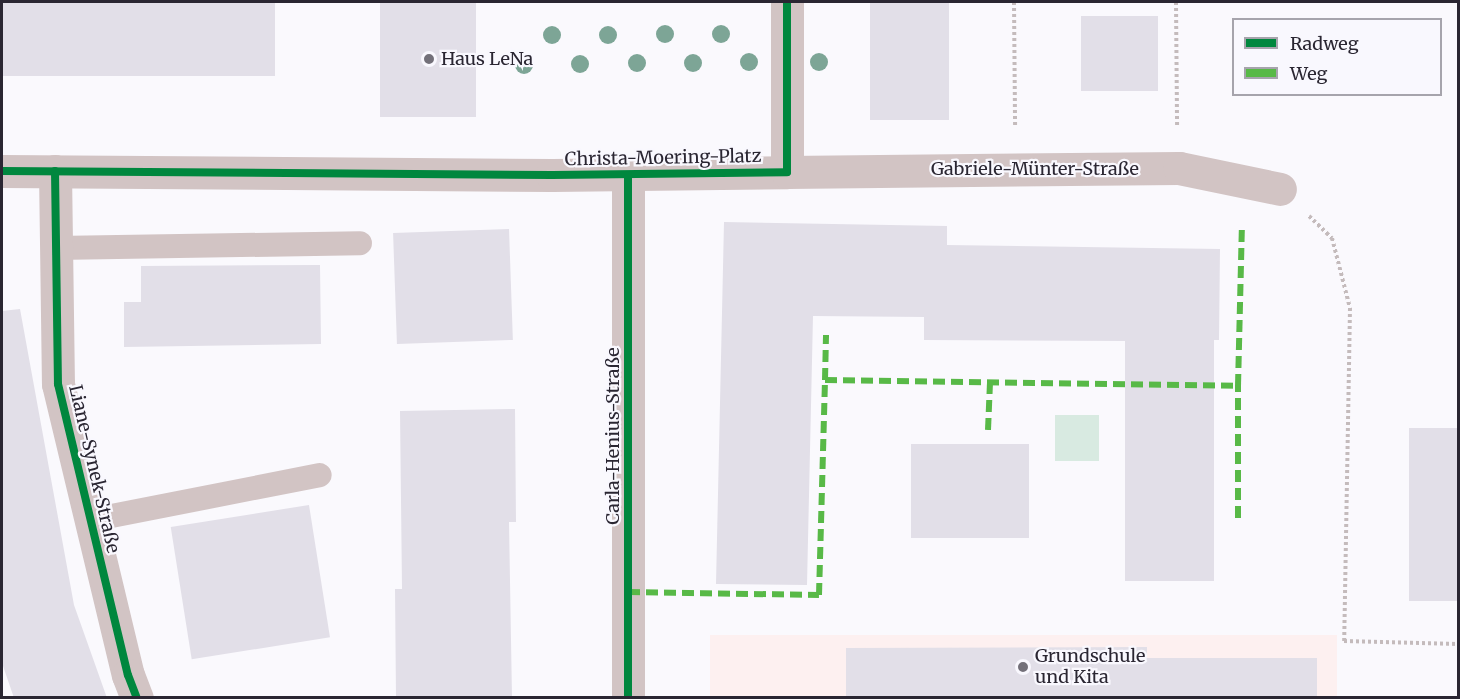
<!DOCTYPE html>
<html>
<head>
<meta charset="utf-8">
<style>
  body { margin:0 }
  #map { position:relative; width:1460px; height:699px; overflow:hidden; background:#faf9fd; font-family:Merriweather,serif }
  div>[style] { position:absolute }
  .education>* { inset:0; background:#fdf0f0; transform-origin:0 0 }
  .green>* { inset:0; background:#d8eae1; transform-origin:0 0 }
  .building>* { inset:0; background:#e2dfe8; transform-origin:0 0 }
  .path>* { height:4px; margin-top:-2px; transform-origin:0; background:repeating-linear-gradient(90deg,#c4bbbc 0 3px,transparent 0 6px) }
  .service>* { height:24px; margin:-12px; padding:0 12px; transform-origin:12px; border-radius:12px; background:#d2c4c4 }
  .minor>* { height:33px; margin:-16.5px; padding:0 16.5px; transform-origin:16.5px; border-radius:16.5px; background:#d2c4c4 }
  .quiet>* { height:6px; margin-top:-3px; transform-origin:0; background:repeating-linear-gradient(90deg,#58b947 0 12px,transparent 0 18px) }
  .cycleway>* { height:8px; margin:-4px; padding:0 4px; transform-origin:4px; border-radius:4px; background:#00873e }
  .trees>* { width:18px; height:18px; margin:-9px; border-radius:50%; background:#7da596 }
  .dots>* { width:16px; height:16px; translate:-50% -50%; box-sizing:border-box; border:3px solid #f9f8fe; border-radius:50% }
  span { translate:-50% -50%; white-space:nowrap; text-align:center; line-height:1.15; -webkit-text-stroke:4.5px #f9f8fe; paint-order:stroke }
  .poi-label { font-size:18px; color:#2a2632 }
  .left { translate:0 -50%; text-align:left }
  .street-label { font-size:18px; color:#2a2632 }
  .frame { position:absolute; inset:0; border:3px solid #2a2632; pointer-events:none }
  .legend { position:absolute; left:1232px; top:18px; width:210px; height:78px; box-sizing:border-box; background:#f9f8fe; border:2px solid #a6a4ac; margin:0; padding:8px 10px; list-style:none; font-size:18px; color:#2a2632 }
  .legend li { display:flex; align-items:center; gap:12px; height:30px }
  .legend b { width:30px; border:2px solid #a6a4ac }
</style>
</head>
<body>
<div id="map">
  <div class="education">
    <div style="left:710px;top:635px;width:627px;height:63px"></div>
  </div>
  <div class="green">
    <div style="left:1055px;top:415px;width:44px;height:46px"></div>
  </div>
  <div class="building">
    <div style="left:2px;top:2px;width:273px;height:74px"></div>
    <div style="left:380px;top:2px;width:96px;height:115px"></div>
    <div style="left:870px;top:2px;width:79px;height:118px"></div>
    <div style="left:1081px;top:16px;width:77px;height:75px"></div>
    <div style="clip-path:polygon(724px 222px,947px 226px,947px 245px,1220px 249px,1219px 340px,1214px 340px,1214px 581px,1125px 581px,1125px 341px,924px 340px,924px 317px,813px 316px,807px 585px,716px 584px)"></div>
    <div style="left:509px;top:229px;width:111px;height:116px;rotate:88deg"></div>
    <div style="clip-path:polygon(320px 265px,321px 344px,124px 347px,124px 302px,141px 302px,141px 266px)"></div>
    <div style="clip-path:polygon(20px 309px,74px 605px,107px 698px,14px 698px,2px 663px,2px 311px)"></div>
    <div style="clip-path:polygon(515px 409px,516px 522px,509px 522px,512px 698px,396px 698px,395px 589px,402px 589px,400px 411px)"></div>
    <div style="left:1458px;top:428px;width:173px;height:49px;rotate:90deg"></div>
    <div style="left:1029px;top:444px;width:94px;height:118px;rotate:90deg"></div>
    <div style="left:309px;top:505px;width:134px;height:140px;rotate:81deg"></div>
    <div style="clip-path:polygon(1147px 647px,1147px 658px,1317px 658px,1317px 698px,846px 698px,846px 648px)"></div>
  </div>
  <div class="path">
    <div style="left:1014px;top:2px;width:125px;rotate:89.5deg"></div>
    <div style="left:1176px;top:2px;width:125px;rotate:89.5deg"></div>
    <div style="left:1309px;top:216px;width:32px;rotate:44deg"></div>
    <div style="left:1332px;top:238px;width:72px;rotate:75.6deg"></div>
    <div style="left:1350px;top:308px;width:333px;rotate:91deg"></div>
    <div style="left:1344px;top:641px;width:114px;rotate:1.5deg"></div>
  </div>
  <div class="service">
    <div style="left:56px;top:248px;width:304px;rotate:-0.9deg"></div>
    <div style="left:91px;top:520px;width:233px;rotate:-11.1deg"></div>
  </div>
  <div class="minor">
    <div style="left:2px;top:171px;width:550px;rotate:0.42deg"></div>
    <div style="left:552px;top:175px;width:235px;rotate:-0.7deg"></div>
    <div style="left:787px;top:172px;width:170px;rotate:-90deg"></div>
    <div style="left:55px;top:171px;width:213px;rotate:89.2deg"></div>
    <div style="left:58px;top:384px;width:299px;rotate:76.5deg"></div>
    <div style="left:128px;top:675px;width:25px;rotate:69deg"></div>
    <div style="left:787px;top:172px;width:392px;rotate:-0.6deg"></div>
    <div style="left:1179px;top:168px;width:103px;rotate:11.7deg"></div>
    <div style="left:628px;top:698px;width:523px;rotate:-90deg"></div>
  </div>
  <div class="quiet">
    <div style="left:825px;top:380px;width:45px;rotate:-88.7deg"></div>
    <div style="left:988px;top:430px;width:48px;rotate:-87.6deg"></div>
    <div style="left:1238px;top:518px;width:132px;rotate:-90deg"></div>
    <div style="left:628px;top:592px;width:191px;rotate:0.9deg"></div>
    <div style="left:819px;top:595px;width:215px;rotate:-88.4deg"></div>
    <div style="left:825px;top:380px;width:413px;rotate:0.8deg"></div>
    <div style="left:1238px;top:386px;width:160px;rotate:-88.6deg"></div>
  </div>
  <div class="cycleway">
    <div style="left:2px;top:171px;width:550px;rotate:0.42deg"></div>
    <div style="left:552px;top:175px;width:235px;rotate:-0.7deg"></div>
    <div style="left:787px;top:172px;width:170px;rotate:-90deg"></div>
    <div style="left:55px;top:171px;width:213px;rotate:89.2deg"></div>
    <div style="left:58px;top:384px;width:299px;rotate:76.5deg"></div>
    <div style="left:128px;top:675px;width:25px;rotate:69deg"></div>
    <div style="left:628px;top:698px;width:523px;rotate:-90deg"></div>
  </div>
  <div class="trees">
    <div style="left:665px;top:34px"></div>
    <div style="left:721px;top:34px"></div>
    <div style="left:552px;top:35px"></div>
    <div style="left:608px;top:35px"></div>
    <div style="left:749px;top:62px"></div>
    <div style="left:819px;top:62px"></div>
    <div style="left:637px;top:63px"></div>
    <div style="left:693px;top:63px"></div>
    <div style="left:580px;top:64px"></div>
    <div style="left:524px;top:65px"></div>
  </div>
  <div class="dots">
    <div style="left:429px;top:59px;background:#737079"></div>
    <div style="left:1023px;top:667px;background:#737079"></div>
  </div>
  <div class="poi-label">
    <span class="left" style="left:441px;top:59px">Haus LeNa</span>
    <span class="left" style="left:1035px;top:667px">Grundschule<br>und Kita</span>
  </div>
  <div class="street-label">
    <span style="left:663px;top:158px;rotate:-1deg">Christa-Moering-Platz</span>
    <span style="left:1035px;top:169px">Gabriele-Münter-Straße</span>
    <span style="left:613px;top:436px;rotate:-90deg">Carla-Henius-Straße</span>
    <span style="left:94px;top:469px;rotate:77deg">Liane-Synek-Straße</span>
  </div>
  <div class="frame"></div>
  <ul class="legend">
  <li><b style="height:8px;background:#00873e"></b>Radweg</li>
  <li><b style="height:8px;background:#58b947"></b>Weg</li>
  </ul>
</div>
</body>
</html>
